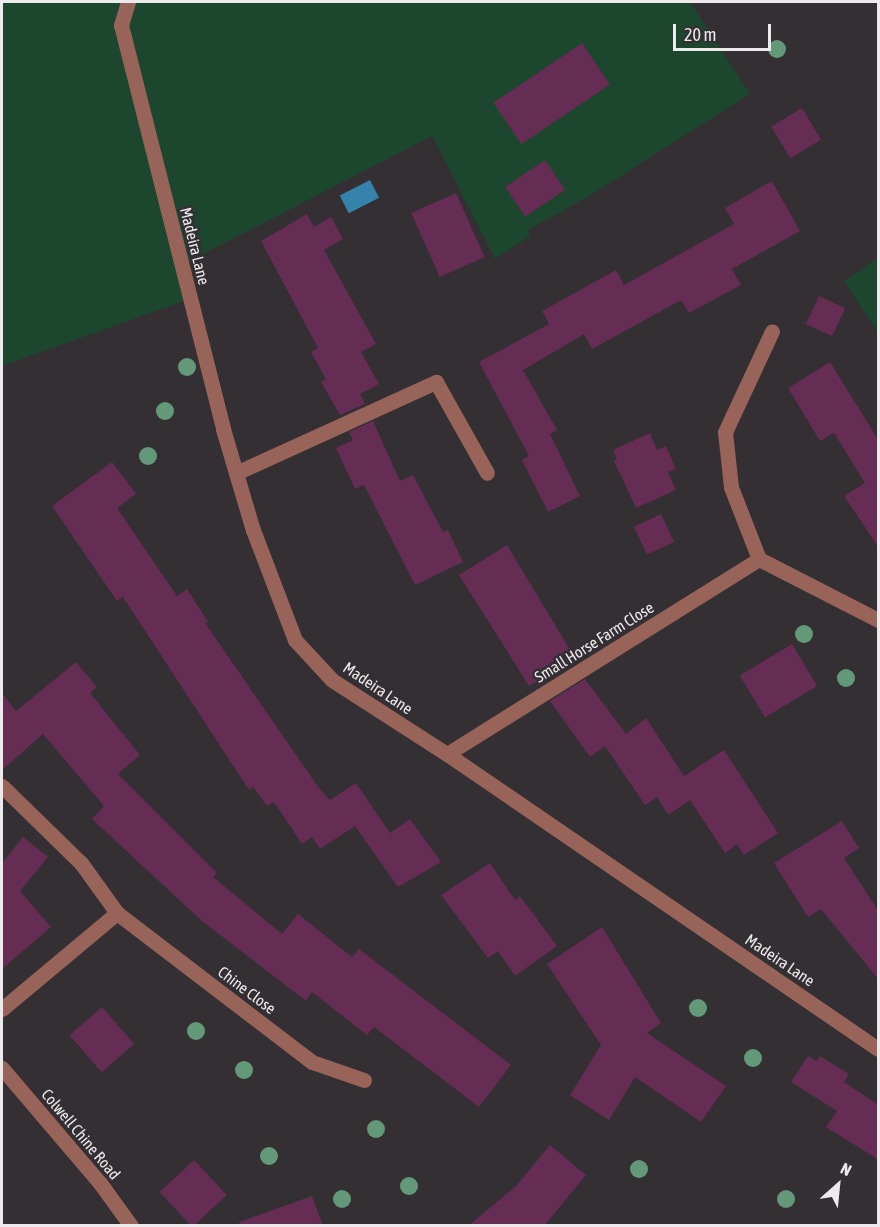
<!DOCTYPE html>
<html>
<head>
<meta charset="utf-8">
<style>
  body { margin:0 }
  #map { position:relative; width:880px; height:1227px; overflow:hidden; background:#332f33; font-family:"Asap Condensed",sans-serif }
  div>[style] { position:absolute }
  .green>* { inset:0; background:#1c462e }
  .water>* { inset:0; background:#3582ab; transform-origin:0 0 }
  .building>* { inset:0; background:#652c54; transform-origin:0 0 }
  .minor>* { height:15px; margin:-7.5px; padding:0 7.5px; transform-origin:7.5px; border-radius:7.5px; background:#986359 }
  .trees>* { width:18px; height:18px; margin:-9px; border-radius:50%; background:#639878 }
  span { translate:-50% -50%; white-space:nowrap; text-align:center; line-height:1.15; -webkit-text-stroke:5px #332f33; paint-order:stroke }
  .street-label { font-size:16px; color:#edeaed }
  .frame { position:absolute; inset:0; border:3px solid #edeaed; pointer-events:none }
  .north { position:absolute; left:808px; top:1155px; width:60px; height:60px; -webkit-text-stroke:4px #332f33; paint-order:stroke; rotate:27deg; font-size:16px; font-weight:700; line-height:24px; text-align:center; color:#edeaed }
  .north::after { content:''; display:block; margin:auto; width:21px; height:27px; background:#edeaed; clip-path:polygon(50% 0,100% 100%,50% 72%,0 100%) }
  .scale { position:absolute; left:673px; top:24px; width:98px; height:27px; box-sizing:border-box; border:3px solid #edeaed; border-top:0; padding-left:8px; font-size:18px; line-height:21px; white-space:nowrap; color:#edeaed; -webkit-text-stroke:4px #332f33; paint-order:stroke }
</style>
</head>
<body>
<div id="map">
  <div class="green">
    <div style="clip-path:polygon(2px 2px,121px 2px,114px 24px,184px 301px,2px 366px)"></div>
    <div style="clip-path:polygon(135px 2px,690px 2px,750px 94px,586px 198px,528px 230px,530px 236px,495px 259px,432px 136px,188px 262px,127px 25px)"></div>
    <div style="clip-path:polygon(878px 258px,878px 333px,844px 281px)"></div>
  </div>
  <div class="water">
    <div style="left:370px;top:180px;width:20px;height:34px;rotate:63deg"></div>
  </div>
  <div class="building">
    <div style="left:582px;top:43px;width:50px;height:107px;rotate:56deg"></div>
    <div style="left:802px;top:108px;width:37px;height:36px;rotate:59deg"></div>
    <div style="left:545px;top:160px;width:36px;height:48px;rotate:56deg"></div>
    <div style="clip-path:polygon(772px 181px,800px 231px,732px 269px,741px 285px,689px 313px,681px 300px,592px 349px,584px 334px,523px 370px,557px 430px,550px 434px,580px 496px,548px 512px,522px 460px,529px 456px,479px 362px,549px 324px,542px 311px,616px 270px,624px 285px,734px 224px,725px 208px)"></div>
    <div style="left:456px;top:193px;width:70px;height:49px;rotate:66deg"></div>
    <div style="clip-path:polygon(307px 214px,314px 227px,331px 217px,343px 239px,324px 250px,376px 344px,361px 352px,379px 384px,360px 394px,365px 404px,340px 415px,321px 382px,326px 379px,311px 352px,318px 348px,261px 241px)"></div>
    <div style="left:819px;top:296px;width:29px;height:31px;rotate:25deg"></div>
    <div style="clip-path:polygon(830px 362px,879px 441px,879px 548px,844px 496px,865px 483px,834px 433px,820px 441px,788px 388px)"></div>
    <div style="clip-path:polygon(373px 421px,400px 481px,413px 475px,443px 532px,448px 530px,463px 562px,415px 585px,364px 485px,355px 489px,336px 448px,353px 440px,349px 432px)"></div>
    <div style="clip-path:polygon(650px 433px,657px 450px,666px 446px,676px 469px,668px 472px,676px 490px,636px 508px,614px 461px,617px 459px,613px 450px)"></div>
    <div style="clip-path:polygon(112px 462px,136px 494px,117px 508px,177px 596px,187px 589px,208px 622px,205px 623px,319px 788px,330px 800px,356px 783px,390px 833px,410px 819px,441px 862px,398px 887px,355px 826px,320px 849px,312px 837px,302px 844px,274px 802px,267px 806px,253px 787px,249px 790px,123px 597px,117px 601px,52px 506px)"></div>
    <div style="left:661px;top:514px;width:31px;height:30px;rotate:65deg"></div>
    <div style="clip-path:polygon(507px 545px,575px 658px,571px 660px,574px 663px,538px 686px,536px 682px,529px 686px,459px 575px)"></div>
    <div style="left:792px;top:644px;width:49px;height:61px;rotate:59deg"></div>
    <div style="clip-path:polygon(76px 662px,97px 687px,90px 693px,140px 755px,118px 774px,217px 873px,213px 877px,282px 934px,298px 914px,352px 957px,359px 949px,511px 1065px,479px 1107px,374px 1027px,367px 1035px,312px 992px,306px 1001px,202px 921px,92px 819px,104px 806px,43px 734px,2px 770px,2px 693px,16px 711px)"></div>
    <div style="clip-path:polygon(585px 679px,626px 734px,646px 718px,684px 776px,724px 750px,778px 833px,744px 855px,737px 844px,725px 853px,690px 800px,668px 815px,657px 797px,645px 805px,605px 746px,590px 757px,550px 701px)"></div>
    <div style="clip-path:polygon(842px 821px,859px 848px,844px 858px,879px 912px,879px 980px,821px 909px,808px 917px,774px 863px)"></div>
    <div style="clip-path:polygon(23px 837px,48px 857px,20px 891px,51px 927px,2px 969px,2px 863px)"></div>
    <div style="clip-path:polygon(490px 863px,515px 900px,520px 896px,557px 946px,515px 976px,498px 951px,488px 958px,441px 895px)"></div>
    <div style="clip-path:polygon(602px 927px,661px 1023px,647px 1033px,726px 1086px,701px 1122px,635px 1077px,609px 1120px,570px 1095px,601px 1045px,547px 964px)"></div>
    <div style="left:102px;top:1007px;width:49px;height:43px;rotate:49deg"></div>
    <div style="clip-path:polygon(808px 1056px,817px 1061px,820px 1056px,849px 1074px,844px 1082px,879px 1105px,879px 1160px,826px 1127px,837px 1111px,791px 1082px)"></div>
    <div style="clip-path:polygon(550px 1145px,586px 1175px,544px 1226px,468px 1226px,516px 1186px)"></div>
    <div style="left:194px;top:1160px;width:48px;height:47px;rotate:47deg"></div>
    <div style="clip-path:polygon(312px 1196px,323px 1226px,240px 1226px,239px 1222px)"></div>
  </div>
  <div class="minor">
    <div style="left:128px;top:2px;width:24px;rotate:107deg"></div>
    <div style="left:121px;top:25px;width:417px;rotate:75.8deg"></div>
    <div style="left:223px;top:429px;width:105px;rotate:73.5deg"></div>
    <div style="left:253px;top:530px;width:118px;rotate:69.1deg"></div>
    <div style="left:295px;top:640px;width:54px;rotate:47.2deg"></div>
    <div style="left:332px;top:680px;width:137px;rotate:32.8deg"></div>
    <div style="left:447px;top:754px;width:522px;rotate:34.39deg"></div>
    <div style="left:236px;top:473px;width:220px;rotate:-24.5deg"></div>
    <div style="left:436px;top:382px;width:104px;rotate:60.7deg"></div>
    <div style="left:759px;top:559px;width:134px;rotate:27.1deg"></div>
    <div style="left:447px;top:754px;width:368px;rotate:-32deg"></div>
    <div style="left:759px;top:559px;width:77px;rotate:-111.3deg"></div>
    <div style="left:731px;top:487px;width:55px;rotate:-96.2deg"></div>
    <div style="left:725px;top:432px;width:111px;rotate:-65deg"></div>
    <div style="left:2px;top:786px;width:110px;rotate:44.3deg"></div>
    <div style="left:81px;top:863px;width:62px;rotate:54.2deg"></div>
    <div style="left:117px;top:913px;width:245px;rotate:37.4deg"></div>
    <div style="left:312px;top:1062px;width:55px;rotate:19.1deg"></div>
    <div style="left:2px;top:1009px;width:150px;rotate:-39.9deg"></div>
    <div style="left:2px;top:1068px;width:151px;rotate:49.6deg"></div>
    <div style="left:100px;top:1183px;width:53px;rotate:54.2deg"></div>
  </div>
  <div class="trees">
    <div style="left:777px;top:49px"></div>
    <div style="left:187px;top:367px"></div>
    <div style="left:165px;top:411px"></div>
    <div style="left:148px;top:456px"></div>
    <div style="left:804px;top:634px"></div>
    <div style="left:846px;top:678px"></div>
    <div style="left:698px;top:1008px"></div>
    <div style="left:196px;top:1031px"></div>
    <div style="left:753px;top:1058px"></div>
    <div style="left:244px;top:1070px"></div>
    <div style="left:376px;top:1129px"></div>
    <div style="left:269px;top:1156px"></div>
    <div style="left:639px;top:1169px"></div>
    <div style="left:409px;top:1186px"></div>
    <div style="left:342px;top:1199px"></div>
    <div style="left:786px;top:1199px"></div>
  </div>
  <div class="street-label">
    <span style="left:195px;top:246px;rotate:76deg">Madeira Lane</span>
    <span style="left:594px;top:642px;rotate:-32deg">Small Horse Farm Close</span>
    <span style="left:378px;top:688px;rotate:34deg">Madeira Lane</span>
    <span style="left:780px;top:960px;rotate:34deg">Madeira Lane</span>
    <span style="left:247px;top:990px;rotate:37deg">Chine Close</span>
    <span style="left:81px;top:1134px;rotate:50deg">Colwell Chine Road</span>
  </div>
  <div class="frame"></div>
  <div class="north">N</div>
  <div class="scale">20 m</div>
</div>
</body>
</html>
